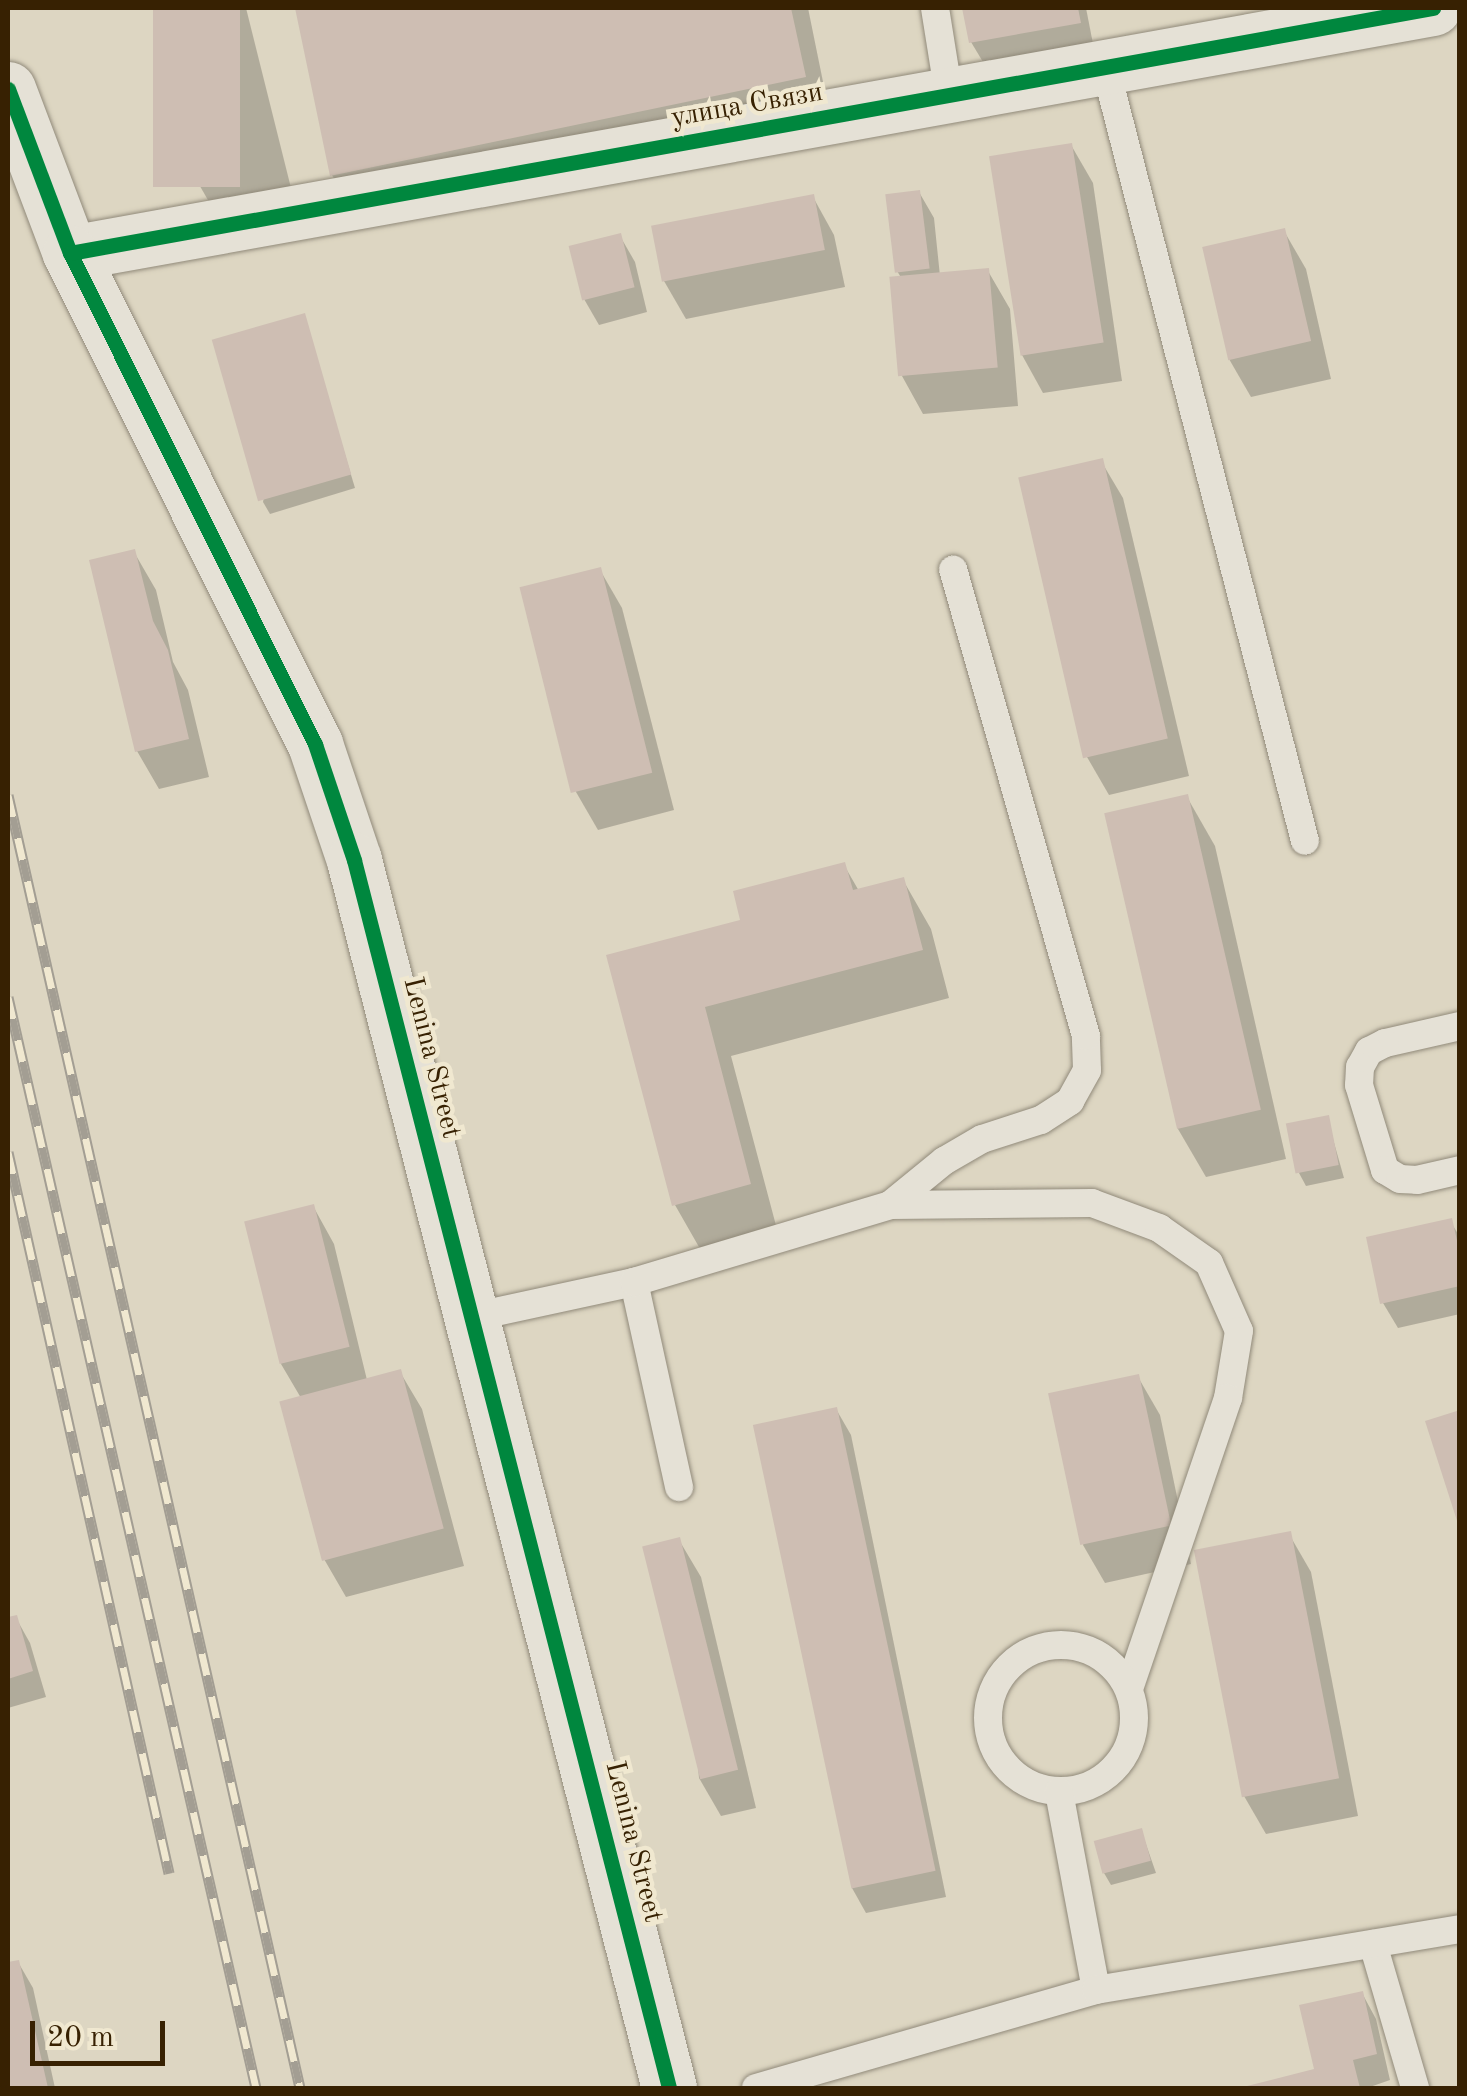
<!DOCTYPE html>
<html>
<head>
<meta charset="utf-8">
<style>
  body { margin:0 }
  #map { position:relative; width:1467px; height:2096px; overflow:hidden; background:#ddd6c2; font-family:"Old Standard TT",serif }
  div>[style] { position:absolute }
  .shadow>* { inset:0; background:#0003 }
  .building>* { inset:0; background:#cebeb3; transform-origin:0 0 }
  .roads { filter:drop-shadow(0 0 2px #918a7a) drop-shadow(0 0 2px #918a7a) }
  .lane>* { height:28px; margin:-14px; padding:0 14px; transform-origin:14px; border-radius:14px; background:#e5e1d6 }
  .lane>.ring { margin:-14px; padding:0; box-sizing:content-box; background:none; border:28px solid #e5e1d6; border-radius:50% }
  .street>* { height:55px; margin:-27.5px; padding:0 27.5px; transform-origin:27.5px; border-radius:27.5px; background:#e5e1d6 }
  .secondary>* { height:55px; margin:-27.5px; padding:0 27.5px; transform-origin:27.5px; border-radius:27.5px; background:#e5e1d6 }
  .rail>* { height:11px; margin-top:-5.5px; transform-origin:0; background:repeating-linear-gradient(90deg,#f0e8d0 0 22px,#a39e93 0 44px); box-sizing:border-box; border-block:2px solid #a39e93 }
  .cycleway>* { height:15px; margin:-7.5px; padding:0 7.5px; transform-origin:7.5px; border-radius:7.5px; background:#00873e }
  span { translate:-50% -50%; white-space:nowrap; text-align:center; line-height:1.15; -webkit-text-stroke:9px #f0e8d0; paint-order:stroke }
  .street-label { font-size:28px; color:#372102 }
  .frame { position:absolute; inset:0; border:10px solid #372102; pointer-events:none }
  .scale { position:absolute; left:30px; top:2021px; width:135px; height:45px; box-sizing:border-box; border:5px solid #372102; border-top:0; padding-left:12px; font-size:30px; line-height:35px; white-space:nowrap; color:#372102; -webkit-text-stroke:8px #f0e8d0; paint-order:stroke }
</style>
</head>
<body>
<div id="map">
  <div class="shadow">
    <div style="clip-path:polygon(155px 8px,246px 8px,291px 188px,212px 207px,197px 181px)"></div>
    <div style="clip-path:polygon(298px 8px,808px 8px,832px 126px,360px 224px,332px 175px)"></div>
    <div style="clip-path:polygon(965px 8px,1086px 8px,1094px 49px,986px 67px,971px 42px)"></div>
    <div style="clip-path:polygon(1071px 145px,1093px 183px,1122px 381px,1043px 393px,1022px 355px)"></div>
    <div style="clip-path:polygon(919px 192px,934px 218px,940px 276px,988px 271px,1010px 309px,1018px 406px,923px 414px,902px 376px,902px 279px,897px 271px)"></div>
    <div style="clip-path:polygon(813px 197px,834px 235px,845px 287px,686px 319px,664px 281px)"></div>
    <div style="clip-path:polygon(1284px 231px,1306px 269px,1331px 379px,1251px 397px,1229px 359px)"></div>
    <div style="clip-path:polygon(620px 236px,635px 262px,647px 312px,599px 325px,584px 299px)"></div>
    <div style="clip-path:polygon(303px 315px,355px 488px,270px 514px,263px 502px)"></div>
    <div style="clip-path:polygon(1101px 461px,1123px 498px,1189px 776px,1109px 795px,1087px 757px)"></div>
    <div style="clip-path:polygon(134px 552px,156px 590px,173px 662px,188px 690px,209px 777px,159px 789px,137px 751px)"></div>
    <div style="clip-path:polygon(600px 570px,622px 608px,674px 810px,598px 830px,576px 792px)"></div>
    <div style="clip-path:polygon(1187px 797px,1215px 846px,1286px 1159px,1206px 1177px,1178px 1129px)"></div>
    <div style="clip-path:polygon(844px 865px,859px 891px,903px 880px,931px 929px,949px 998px,731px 1056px,778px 1233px,703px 1254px,675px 1205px,610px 957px,743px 922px)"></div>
    <div style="clip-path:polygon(1327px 1118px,1344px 1178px,1306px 1186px,1299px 1173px)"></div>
    <div style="clip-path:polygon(313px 1206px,334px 1244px,367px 1380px,400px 1372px,422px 1409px,464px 1566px,346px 1597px,324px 1559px,282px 1404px,301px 1398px,281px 1364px)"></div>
    <div style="clip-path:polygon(1450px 1221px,1460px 1237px,1460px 1314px,1398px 1328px,1383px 1303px)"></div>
    <div style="clip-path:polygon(1138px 1377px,1160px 1415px,1191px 1564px,1105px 1583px,1083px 1545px)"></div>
    <div style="clip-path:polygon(836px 1409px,851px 1435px,946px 1897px,866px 1913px,852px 1888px)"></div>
    <div style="clip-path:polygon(1289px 1534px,1311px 1572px,1358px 1816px,1266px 1834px,1244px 1796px)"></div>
    <div style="clip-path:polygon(679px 1540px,701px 1577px,756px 1808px,721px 1816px,699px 1778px)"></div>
    <div style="clip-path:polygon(16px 1618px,30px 1643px,46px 1697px,8px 1708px,8px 1620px)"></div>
    <div style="clip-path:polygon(1141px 1830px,1156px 1873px,1111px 1885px,1104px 1873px)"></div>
    <div style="clip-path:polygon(18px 1962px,33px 1988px,55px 2088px,8px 2088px,8px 1965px)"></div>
    <div style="clip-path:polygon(1362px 1993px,1376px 2019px,1390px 2080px,1367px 2088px,1243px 2088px,1317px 2071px)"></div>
  </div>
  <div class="building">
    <div style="left:153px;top:8px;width:87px;height:179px"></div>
    <div style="clip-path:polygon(295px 8px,791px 8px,806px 77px,330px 176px)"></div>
    <div style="clip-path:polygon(962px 8px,1078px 8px,1081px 23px,969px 43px)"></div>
    <div style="left:1072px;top:143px;width:202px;height:84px;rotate:81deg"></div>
    <div style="left:920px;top:190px;width:79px;height:35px;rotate:83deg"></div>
    <div style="left:814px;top:194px;width:57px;height:166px;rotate:79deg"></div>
    <div style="left:1285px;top:228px;width:116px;height:85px;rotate:77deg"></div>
    <div style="left:621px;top:233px;width:56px;height:54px;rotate:76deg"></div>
    <div style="left:989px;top:268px;width:100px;height:100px;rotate:85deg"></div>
    <div style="left:305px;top:313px;width:168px;height:97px;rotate:74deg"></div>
    <div style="left:1103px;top:458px;width:288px;height:87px;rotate:77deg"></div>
    <div style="clip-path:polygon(135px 549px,153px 621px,168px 650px,189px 739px,135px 752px,89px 560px)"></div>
    <div style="left:601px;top:567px;width:212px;height:84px;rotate:76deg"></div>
    <div style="left:1188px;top:794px;width:324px;height:86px;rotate:77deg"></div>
    <div style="clip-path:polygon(845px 862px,853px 890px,904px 877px,923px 950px,705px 1007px,751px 1184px,672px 1206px,606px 955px,740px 920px,733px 891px)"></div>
    <div style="left:1329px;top:1115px;width:51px;height:44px;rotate:79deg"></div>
    <div style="left:314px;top:1204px;width:147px;height:72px;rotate:76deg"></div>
    <div style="clip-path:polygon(1452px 1218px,1460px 1254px,1460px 1286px,1380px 1304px,1366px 1237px)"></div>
    <div style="left:401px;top:1369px;width:165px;height:126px;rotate:75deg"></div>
    <div style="left:1139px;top:1374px;width:155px;height:93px;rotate:78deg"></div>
    <div style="left:837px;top:1407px;width:474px;height:86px;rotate:78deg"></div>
    <div style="clip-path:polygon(1460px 1410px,1460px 1527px,1459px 1527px,1425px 1421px)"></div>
    <div style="left:1291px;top:1531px;width:252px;height:99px;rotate:79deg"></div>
    <div style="left:680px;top:1537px;width:240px;height:39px;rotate:76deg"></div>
    <div style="clip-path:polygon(17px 1615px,33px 1671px,8px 1679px,8px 1617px)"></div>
    <div style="left:1142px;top:1828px;width:34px;height:50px;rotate:75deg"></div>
    <div style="clip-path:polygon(19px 1960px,48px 2088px,8px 2088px,8px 1962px)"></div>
    <div style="clip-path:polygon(1363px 1991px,1377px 2054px,1353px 2060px,1360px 2088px,1239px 2088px,1314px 2069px,1299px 2005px)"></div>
  </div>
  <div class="roads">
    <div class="lane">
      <div style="left:935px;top:8px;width:88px;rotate:80.9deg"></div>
      <div style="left:1105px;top:66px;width:800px;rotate:75.53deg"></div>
      <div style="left:1460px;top:1026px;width:77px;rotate:167.2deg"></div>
      <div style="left:1385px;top:1043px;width:18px;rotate:153deg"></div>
      <div style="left:1369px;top:1051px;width:18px;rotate:119deg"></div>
      <div style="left:1360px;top:1067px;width:18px;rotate:93deg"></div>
      <div style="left:1359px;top:1085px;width:89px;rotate:73deg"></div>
      <div style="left:1385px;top:1170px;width:17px;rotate:31deg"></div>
      <div style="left:1400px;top:1179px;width:17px;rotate:3deg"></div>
      <div style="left:1417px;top:1180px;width:44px;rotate:-13.1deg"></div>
      <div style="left:890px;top:1205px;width:70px;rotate:-39.2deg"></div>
      <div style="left:944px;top:1161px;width:44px;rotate:-30.1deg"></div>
      <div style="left:982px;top:1139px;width:62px;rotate:-17.9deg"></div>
      <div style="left:1041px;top:1120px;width:35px;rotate:-33deg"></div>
      <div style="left:1070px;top:1101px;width:35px;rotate:-61deg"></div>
      <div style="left:1087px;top:1070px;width:34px;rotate:-92deg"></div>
      <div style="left:1086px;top:1036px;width:485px;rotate:-105.9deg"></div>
      <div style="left:634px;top:1282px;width:210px;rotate:77.6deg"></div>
      <div style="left:472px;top:1317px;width:166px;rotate:-12.2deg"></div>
      <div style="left:634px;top:1282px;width:267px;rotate:-16.7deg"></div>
      <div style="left:890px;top:1205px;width:202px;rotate:-0.6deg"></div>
      <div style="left:1092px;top:1203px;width:72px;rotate:20.5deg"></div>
      <div style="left:1159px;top:1228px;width:61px;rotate:35deg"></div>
      <div style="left:1209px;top:1263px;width:74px;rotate:66.2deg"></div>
      <div style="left:1239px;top:1331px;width:68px;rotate:99.3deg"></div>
      <div style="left:1228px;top:1398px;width:306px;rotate:108.8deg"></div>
      <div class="ring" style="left:988px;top:1645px;width:118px;height:118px"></div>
      <div style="left:1059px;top:1792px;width:201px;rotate:79.4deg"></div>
      <div style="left:1373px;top:1944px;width:150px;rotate:73.7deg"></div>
      <div style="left:756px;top:2088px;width:354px;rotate:-16.1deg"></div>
      <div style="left:1096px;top:1990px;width:369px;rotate:-9.5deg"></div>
    </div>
    <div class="street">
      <div style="left:70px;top:253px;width:1385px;rotate:-10.19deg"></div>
    </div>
    <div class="secondary">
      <div style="left:8px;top:89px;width:175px;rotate:69.3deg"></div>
      <div style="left:70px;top:253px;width:549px;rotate:63.48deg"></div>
      <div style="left:315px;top:744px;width:122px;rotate:71.4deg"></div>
      <div style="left:354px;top:860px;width:1268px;rotate:75.61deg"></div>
    </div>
  </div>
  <div class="rail">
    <div style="left:8px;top:795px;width:1326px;rotate:77.27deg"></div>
    <div style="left:8px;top:997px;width:1119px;rotate:77.19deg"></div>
    <div style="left:8px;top:1152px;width:739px;rotate:77.41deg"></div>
  </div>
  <div class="cycleway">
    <div style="left:8px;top:89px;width:175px;rotate:69.3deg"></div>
    <div style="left:70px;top:253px;width:549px;rotate:63.48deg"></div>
    <div style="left:315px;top:744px;width:122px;rotate:71.4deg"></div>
    <div style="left:354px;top:860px;width:1268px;rotate:75.61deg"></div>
    <div style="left:70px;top:253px;width:1385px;rotate:-10.19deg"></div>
  </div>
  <div class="street-label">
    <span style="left:747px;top:106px;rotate:-10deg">улица Связи</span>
    <span style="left:431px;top:1058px;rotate:76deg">Lenina Street</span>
    <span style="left:633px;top:1842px;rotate:76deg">Lenina Street</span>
  </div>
  <div class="frame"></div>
  <div class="scale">20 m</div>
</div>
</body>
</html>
